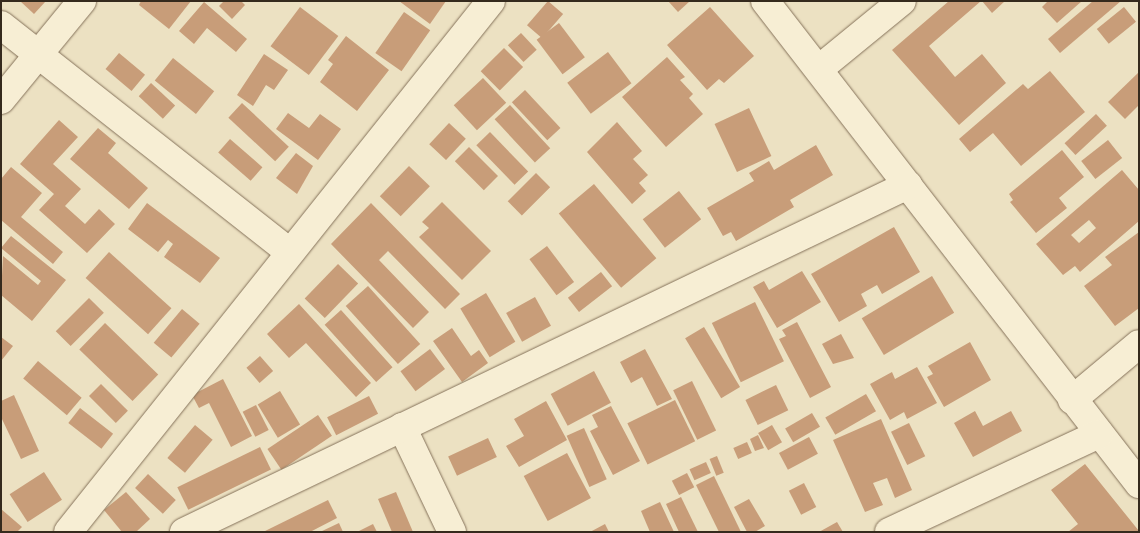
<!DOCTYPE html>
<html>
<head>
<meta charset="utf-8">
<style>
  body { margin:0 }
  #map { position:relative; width:1140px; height:533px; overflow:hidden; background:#ece1c2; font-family:Literata,serif }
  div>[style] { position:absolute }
  .building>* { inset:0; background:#c89d79; transform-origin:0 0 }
  .roads { filter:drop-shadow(0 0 1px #85725a) drop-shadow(0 0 1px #85725a) }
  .minor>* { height:28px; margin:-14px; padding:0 14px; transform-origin:14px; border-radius:14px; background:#f7eed4 }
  span { translate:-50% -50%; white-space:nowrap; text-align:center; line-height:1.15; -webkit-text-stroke:5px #f4ebd1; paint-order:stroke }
  .frame { position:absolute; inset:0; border:2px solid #352a1d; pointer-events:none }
</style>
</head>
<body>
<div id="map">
  <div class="building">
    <div style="clip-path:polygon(20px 1px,46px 1px,34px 14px)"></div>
    <div style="clip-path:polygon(141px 1px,191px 1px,169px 29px,139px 5px)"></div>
    <div style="clip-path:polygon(224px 1px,241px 1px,245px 5px,232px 19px,219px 6px)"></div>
    <div style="clip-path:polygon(399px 1px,446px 1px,430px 24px)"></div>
    <div style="left:548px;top:1px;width:20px;height:32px;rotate:41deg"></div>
    <div style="clip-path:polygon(668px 1px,690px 1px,678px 12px)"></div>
    <div style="clip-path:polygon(949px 1px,981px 1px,929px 46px,955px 77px,982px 54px,1006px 83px,959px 125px,892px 50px)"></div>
    <div style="clip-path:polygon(982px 1px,1005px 1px,992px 13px)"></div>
    <div style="clip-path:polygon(1048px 1px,1082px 1px,1057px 23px,1042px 7px)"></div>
    <div style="clip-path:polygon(1093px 1px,1121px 1px,1060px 53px,1048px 39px)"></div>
    <div style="clip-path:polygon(204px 2px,247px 39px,236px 52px,207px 28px,194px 44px,179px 31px)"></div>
    <div style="left:300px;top:7px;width:48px;height:49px;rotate:37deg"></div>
    <div style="clip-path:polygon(710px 7px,754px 56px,724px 83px,719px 79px,707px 90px,667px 45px)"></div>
    <div style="left:1124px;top:7px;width:19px;height:35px;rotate:51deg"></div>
    <div style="left:404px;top:12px;width:32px;height:50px;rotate:35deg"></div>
    <div style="left:559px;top:23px;width:43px;height:28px;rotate:53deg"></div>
    <div style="left:521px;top:33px;width:23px;height:18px;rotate:47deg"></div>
    <div style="clip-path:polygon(346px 36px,389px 70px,357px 111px,320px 82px,333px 64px,328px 60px)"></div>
    <div style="left:504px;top:48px;width:27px;height:33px;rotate:45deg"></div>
    <div style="left:608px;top:52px;width:39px;height:51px;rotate:53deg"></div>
    <div style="left:119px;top:53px;width:34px;height:21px;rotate:40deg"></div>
    <div style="clip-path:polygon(264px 54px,288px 70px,274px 90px,266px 85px,253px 106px,237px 95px)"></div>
    <div style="clip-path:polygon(667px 57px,685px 77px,680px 80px,693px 94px,689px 98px,703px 114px,666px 147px,622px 97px)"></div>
    <div style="left:173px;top:58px;width:53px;height:29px;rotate:39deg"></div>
    <div style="clip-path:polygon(1050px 71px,1085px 112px,1021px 166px,993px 133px,970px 152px,959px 139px,1023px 84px,1028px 89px)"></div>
    <div style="clip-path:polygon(1139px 72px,1139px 105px,1125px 119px,1108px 102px)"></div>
    <div style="left:483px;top:78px;width:34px;height:40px;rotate:47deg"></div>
    <div style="left:151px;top:83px;width:33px;height:18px;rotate:43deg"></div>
    <div style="left:525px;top:90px;width:52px;height:18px;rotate:47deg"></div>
    <div style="left:242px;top:103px;width:64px;height:20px;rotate:43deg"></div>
    <div style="left:510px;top:105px;width:59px;height:21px;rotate:47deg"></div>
    <div style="left:749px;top:108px;width:53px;height:38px;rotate:65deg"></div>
    <div style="clip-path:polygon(288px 113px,309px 128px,320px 114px,341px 129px,318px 160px,276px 129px)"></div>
    <div style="left:1096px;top:114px;width:16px;height:43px;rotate:47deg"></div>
    <div style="clip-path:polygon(59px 120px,78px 137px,53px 164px,81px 189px,65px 206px,85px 224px,99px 209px,115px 224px,87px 253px,39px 210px,54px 194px,20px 164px)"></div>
    <div style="clip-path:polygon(617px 122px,642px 151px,633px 159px,648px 175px,639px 183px,646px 191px,632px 204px,587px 152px)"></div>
    <div style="left:449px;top:123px;width:23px;height:29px;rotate:43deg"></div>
    <div style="clip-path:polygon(98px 128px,116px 143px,108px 153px,148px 188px,129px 209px,70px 159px)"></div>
    <div style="left:490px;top:132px;width:55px;height:19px;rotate:46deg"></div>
    <div style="left:230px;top:139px;width:43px;height:18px;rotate:41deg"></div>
    <div style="left:1108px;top:140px;width:23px;height:34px;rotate:52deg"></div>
    <div style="clip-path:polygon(816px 145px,833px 175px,790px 200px,794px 207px,736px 241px,731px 232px,723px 236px,707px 208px,754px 181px,749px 173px,769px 161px,774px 170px)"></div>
    <div style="left:469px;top:147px;width:41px;height:20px;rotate:45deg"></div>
    <div style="clip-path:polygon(1062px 150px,1084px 177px,1059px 198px,1067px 208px,1036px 233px,1010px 202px,1013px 200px,1009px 194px)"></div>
    <div style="clip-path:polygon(296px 153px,313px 166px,297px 194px,276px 178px)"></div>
    <div style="left:409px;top:166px;width:29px;height:42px;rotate:44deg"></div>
    <div style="clip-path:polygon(11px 167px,42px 193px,21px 217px,63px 252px,53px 264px,1px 220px,1px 179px)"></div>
    <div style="clip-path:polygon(evenodd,1122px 170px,1139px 190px,1139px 221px,1080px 272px,1075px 266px,1063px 275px,1036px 244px,1122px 170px,1089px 220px,1096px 228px,1079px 243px,1071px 235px,1089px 220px)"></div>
    <div style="left:536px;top:173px;width:20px;height:40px;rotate:45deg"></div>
    <div style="left:594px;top:184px;width:97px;height:46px;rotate:50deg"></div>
    <div style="left:679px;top:191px;width:36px;height:46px;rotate:52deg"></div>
    <div style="clip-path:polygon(442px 202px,491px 251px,462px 280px,419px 237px,429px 228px,422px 222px)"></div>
    <div style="clip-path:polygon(147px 203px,220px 258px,200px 283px,164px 257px,173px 244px,168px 240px,158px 252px,128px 229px)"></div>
    <div style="clip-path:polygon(371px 203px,460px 294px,445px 309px,388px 251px,379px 260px,429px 312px,413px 328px,331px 244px)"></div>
    <div style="clip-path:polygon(894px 227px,920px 272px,882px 294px,877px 285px,861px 294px,867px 306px,839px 322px,811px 274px)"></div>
    <div style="clip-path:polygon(1139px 232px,1139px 308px,1115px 326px,1084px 286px,1112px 265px,1105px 257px)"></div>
    <div style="clip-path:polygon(11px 236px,66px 280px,32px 321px,1px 295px,3px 256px,38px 285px,41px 281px,1px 248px)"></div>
    <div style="left:547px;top:246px;width:45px;height:22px;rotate:53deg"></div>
    <div style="left:109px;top:252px;width:84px;height:35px;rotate:42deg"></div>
    <div style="left:338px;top:264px;width:28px;height:48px;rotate:44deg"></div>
    <div style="clip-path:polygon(802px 271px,821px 302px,777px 328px,753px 287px,764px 281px,769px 290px)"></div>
    <div style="left:601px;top:272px;width:18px;height:42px;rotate:52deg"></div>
    <div style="left:932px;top:276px;width:43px;height:82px;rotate:59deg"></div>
    <div style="left:368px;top:286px;width:78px;height:30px;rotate:48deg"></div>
    <div style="left:486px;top:293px;width:57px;height:30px;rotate:59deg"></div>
    <div style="left:535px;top:297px;width:33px;height:33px;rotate:61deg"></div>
    <div style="left:89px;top:298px;width:21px;height:47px;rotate:45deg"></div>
    <div style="left:755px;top:302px;width:66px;height:48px;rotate:64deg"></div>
    <div style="clip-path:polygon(299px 304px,371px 383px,356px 397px,306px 343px,289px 358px,267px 334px)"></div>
    <div style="left:182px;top:309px;width:23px;height:44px;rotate:40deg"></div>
    <div style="left:341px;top:310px;width:77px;height:22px;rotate:48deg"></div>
    <div style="clip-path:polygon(797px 322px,831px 387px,810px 398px,779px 339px,786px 336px,782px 330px)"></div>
    <div style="left:105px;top:323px;width:74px;height:37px;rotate:44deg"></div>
    <div style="left:704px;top:327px;width:70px;height:22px;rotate:59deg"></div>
    <div style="clip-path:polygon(452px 328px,471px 356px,479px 350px,488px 363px,462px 382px,433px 341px)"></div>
    <div style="clip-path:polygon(841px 334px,854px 358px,833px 364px,822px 344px)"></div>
    <div style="clip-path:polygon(1px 337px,13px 346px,1px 361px)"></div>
    <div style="clip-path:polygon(970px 342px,991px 380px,944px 407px,927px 377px,933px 374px,928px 366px)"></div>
    <div style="left:430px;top:349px;width:25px;height:37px;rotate:53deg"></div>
    <div style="clip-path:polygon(645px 349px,672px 399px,657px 406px,642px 377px,631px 383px,620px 362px)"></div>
    <div style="left:260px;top:356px;width:20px;height:18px;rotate:49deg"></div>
    <div style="left:38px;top:361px;width:57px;height:23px;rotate:40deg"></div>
    <div style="clip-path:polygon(917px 367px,937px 403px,907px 419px,904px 412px,890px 420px,870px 384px,892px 372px,895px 379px)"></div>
    <div style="left:594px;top:371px;width:36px;height:49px;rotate:62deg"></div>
    <div style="clip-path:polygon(223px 379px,252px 436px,231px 447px,209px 403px,199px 408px,192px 395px)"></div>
    <div style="left:692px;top:381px;width:55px;height:21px;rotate:64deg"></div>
    <div style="left:101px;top:384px;width:38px;height:17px;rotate:45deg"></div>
    <div style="left:776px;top:385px;width:28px;height:34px;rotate:64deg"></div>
    <div style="left:280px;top:391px;width:39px;height:26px;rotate:59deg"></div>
    <div style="left:866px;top:394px;width:20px;height:47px;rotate:60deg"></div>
    <div style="clip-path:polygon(14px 395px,39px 451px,21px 459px,1px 417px,1px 401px)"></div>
    <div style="left:369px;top:396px;width:20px;height:47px;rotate:63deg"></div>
    <div style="left:675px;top:400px;width:46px;height:53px;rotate:64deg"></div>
    <div style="clip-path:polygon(546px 401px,567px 440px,519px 467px,506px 446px,524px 436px,514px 419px)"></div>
    <div style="left:256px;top:405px;width:28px;height:15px;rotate:63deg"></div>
    <div style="clip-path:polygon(611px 406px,640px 461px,613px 475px,590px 431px,598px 427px,592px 415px)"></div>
    <div style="left:80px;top:408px;width:42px;height:19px;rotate:38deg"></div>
    <div style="clip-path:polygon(975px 411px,983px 426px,1011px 411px,1022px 431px,973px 457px,954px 423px)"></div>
    <div style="left:812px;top:413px;width:16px;height:31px;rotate:60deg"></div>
    <div style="left:318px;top:415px;width:25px;height:61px;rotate:56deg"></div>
    <div style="clip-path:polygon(881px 419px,912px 490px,895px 498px,887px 478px,873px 483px,883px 505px,865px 512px,833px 440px)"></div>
    <div style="left:909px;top:423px;width:37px;height:20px;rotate:64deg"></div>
    <div style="left:195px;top:425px;width:23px;height:43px;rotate:40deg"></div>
    <div style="left:772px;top:425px;width:20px;height:16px;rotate:60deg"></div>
    <div style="left:584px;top:428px;width:56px;height:19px;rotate:66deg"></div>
    <div style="clip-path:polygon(758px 435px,764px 448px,755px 451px,750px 439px)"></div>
    <div style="left:809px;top:437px;width:19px;height:34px;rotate:62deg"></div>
    <div style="left:488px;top:438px;width:21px;height:44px;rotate:65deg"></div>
    <div style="left:747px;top:442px;width:12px;height:15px;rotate:66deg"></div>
    <div style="left:260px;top:447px;width:25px;height:92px;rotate:64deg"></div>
    <div style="left:567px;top:453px;width:51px;height:49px;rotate:62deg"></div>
    <div style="left:717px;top:456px;width:18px;height:8px;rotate:68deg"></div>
    <div style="left:706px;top:462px;width:12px;height:18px;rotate:66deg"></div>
    <div style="clip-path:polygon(1085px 464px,1139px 531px,1139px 532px,1068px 532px,1078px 524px,1051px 490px)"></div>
    <div style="left:44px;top:472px;width:33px;height:41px;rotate:57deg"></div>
    <div style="left:687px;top:473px;width:16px;height:17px;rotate:63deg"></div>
    <div style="left:148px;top:474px;width:38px;height:19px;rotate:43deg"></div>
    <div style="clip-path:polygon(714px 476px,741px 532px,719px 532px,696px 485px)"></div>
    <div style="left:804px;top:483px;width:27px;height:17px;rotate:63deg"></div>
    <div style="clip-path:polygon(126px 492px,150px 519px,136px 532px,122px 532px,104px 510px)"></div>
    <div style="clip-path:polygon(396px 492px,413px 532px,392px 532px,378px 499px)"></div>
    <div style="clip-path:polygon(681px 497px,698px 532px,679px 532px,666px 504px)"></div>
    <div style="clip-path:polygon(749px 499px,765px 526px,755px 532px,747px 532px,734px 507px)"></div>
    <div style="clip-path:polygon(328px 500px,337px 518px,310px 532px,263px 532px)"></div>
    <div style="clip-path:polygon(660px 502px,674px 532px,650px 532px,641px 511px)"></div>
    <div style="clip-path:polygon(1px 509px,22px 527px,17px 532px,1px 532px)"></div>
    <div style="clip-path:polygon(837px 522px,843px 532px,819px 532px)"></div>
    <div style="clip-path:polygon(339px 523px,343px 532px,320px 532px)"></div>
    <div style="clip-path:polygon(373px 524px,377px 532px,357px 532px)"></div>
    <div style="clip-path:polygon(605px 524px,609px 532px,590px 532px)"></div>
  </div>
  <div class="roads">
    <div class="minor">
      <div style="left:765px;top:1px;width:611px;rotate:52.25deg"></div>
      <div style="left:1px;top:25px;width:367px;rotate:38.2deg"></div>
      <div style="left:819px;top:69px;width:107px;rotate:-39.3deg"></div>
      <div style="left:1px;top:100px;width:128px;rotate:-50.7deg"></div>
      <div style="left:1072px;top:400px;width:87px;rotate:-39.9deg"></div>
      <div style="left:402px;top:427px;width:116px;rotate:64.5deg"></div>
      <div style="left:68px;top:532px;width:679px;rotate:-51.46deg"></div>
      <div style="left:184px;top:532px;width:803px;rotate:-25.61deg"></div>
      <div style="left:889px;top:532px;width:232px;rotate:-25deg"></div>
    </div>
  </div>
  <div class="frame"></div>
</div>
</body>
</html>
